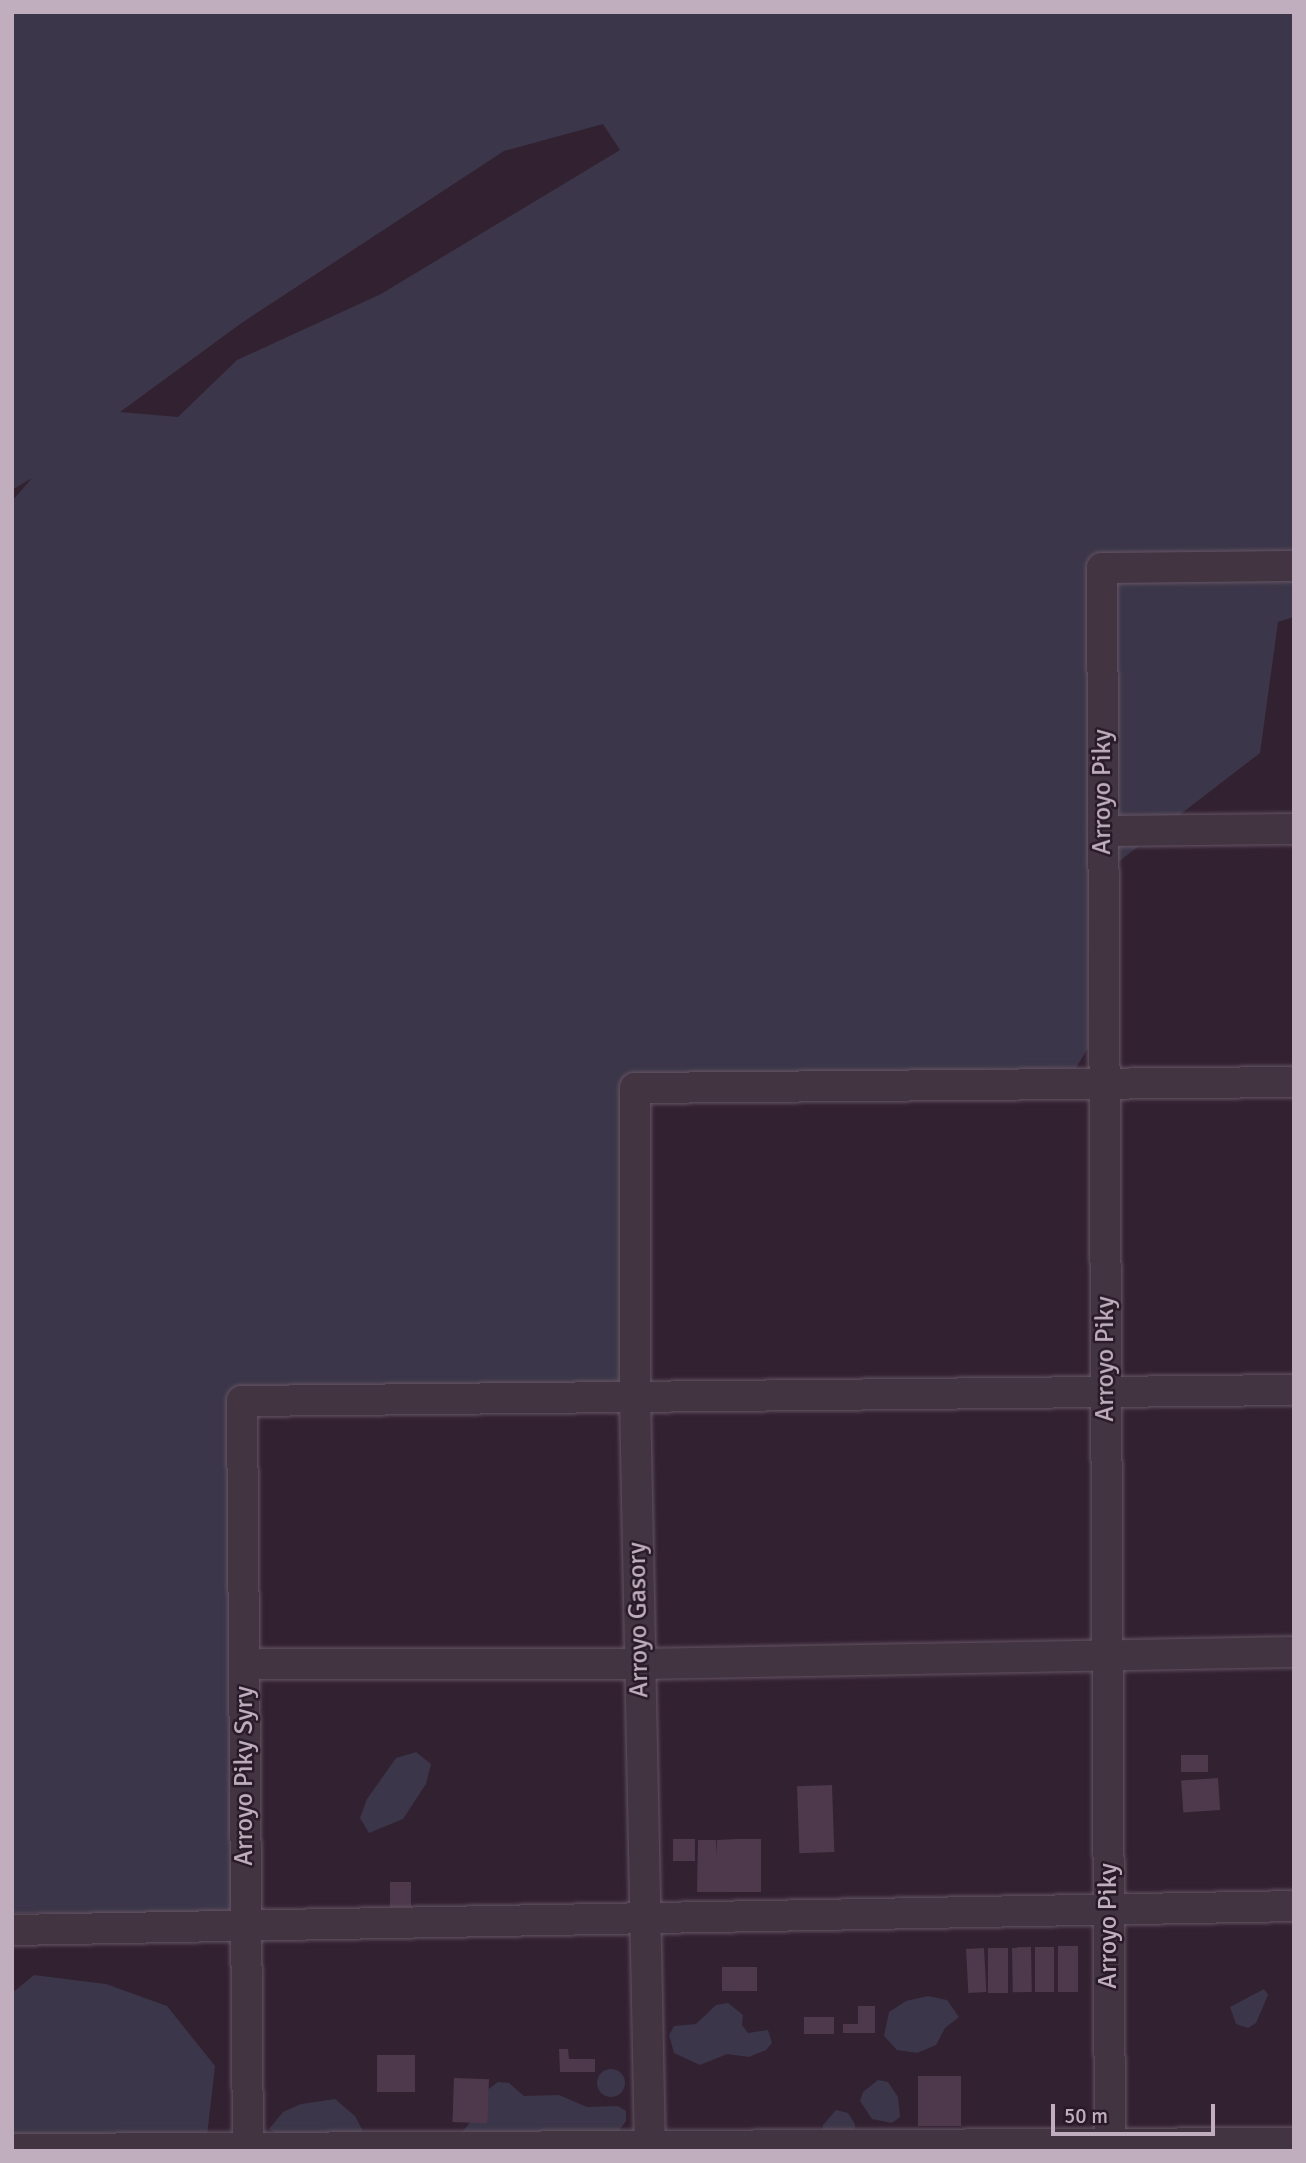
<!DOCTYPE html>
<html>
<head>
<meta charset="utf-8">
<style>
  body { margin:0 }
  #map { position:relative; width:1306px; height:2163px; overflow:hidden; background:#322131; font-family:Signika,sans-serif }
  div>[style] { position:absolute }
  .green>* { inset:0; background:#3b3649 }
  .round { border-radius:50% }
  .building>* { inset:0; background:#4e384c; transform-origin:0 0 }
  .roads { filter:drop-shadow(0 0 2px #645463) drop-shadow(0 0 2px #645463) }
  .minor>* { height:30px; margin:-15px; padding:0 15px; transform-origin:15px; border-radius:15px; background:#433442 }
  span { translate:-50% -50%; white-space:nowrap; text-align:center; line-height:1.15; -webkit-text-stroke:5px #281a26; paint-order:stroke }
  .street-label { font-size:26px; color:#c0aebe }
  .frame { position:absolute; inset:0; border:14px solid #c0aebe; pointer-events:none }
  .scale { position:absolute; left:1051px; top:2104px; width:164px; height:32px; box-sizing:border-box; border:4px solid #c0aebe; border-top:0; padding-left:9px; font-size:21px; line-height:24px; white-space:nowrap; color:#c0aebe; -webkit-text-stroke:5px #281a26; paint-order:stroke }
</style>
</head>
<body>
<div id="map">
  <div class="green">
    <div style="clip-path:polygon(evenodd,12px 12px,1294px 12px,1294px 617px,1278px 622px,1260px 753px,1100px 876px,1089px 879px,1088px 1048px,1076px 1068px,641px 1077px,626px 1368px,620px 1383px,249px 1389px,234px 1907px,220px 1915px,12px 1913px,12px 501px,32px 478px,12px 490px,12px 12px,603px 124px,620px 150px,381px 294px,237px 360px,178px 417px,120px 412px,243px 322px,504px 151px,603px 124px)"></div>
    <div style="clip-path:polygon(416px 1752px,431px 1764px,426px 1784px,403px 1819px,369px 1833px,360px 1818px,367px 1799px,396px 1758px)"></div>
    <div style="clip-path:polygon(34px 1975px,106px 1984px,167px 2006px,215px 2066px,207px 2136px,12px 2134px,12px 1993px)"></div>
    <div style="clip-path:polygon(1264px 1989px,1268px 1995px,1256px 2023px,1248px 2028px,1236px 2024px,1230px 2007px)"></div>
    <div style="clip-path:polygon(928px 1996px,947px 2000px,959px 2017px,945px 2028px,936px 2045px,917px 2053px,897px 2050px,884px 2036px,889px 2012px,906px 2001px)"></div>
    <div style="clip-path:polygon(728px 2003px,743px 2015px,742px 2025px,748px 2033px,768px 2030px,772px 2043px,766px 2050px,749px 2057px,727px 2054px,700px 2065px,674px 2053px,669px 2035px,674px 2026px,696px 2024px,716px 2005px)"></div>
    <div class="round" style="left:597px;top:2069px;width:28px;height:28px"></div>
    <div style="clip-path:polygon(878px 2080px,888px 2082px,898px 2097px,900px 2117px,892px 2123px,872px 2119px,860px 2101px,863px 2092px)"></div>
    <div style="clip-path:polygon(498px 2082px,509px 2083px,524px 2096px,559px 2095px,587px 2107px,618px 2106px,626px 2111px,626px 2121px,618px 2132px,454px 2142px,476px 2115px,486px 2091px)"></div>
    <div style="clip-path:polygon(335px 2099px,355px 2116px,366px 2137px,278px 2134px,269px 2129px,283px 2112px,301px 2104px)"></div>
    <div style="clip-path:polygon(836px 2110px,848px 2113px,855px 2124px,855px 2133px,823px 2135px,823px 2125px)"></div>
  </div>
  <div class="building">
    <div style="left:1181px;top:1755px;width:27px;height:17px"></div>
    <div style="left:1218px;top:1778px;width:32px;height:37px;rotate:86deg"></div>
    <div style="left:832px;top:1785px;width:67px;height:35px;rotate:88deg"></div>
    <div style="left:673px;top:1839px;width:22px;height:22px"></div>
    <div style="clip-path:polygon(737px 1839px,761px 1839px,761px 1892px,697px 1892px,698px 1840px,716px 1840px,717px 1856px,717px 1840px)"></div>
    <div style="left:390px;top:1882px;width:21px;height:25px"></div>
    <div style="left:1058px;top:1946px;width:20px;height:46px"></div>
    <div style="left:1031px;top:1947px;width:45px;height:19px;rotate:89deg"></div>
    <div style="left:1035px;top:1947px;width:19px;height:45px"></div>
    <div style="left:984px;top:1948px;width:44px;height:18px;rotate:87deg"></div>
    <div style="left:988px;top:1948px;width:20px;height:45px"></div>
    <div style="left:722px;top:1967px;width:35px;height:24px"></div>
    <div style="clip-path:polygon(858px 2006px,875px 2006px,875px 2033px,843px 2033px,843px 2024px,858px 2024px)"></div>
    <div style="left:834px;top:2017px;width:17px;height:30px;rotate:90deg"></div>
    <div style="clip-path:polygon(559px 2049px,568px 2049px,569px 2059px,595px 2059px,595px 2072px,560px 2072px)"></div>
    <div style="left:377px;top:2055px;width:38px;height:37px"></div>
    <div style="left:918px;top:2076px;width:43px;height:50px"></div>
    <div style="left:454px;top:2078px;width:35px;height:44px;rotate:2deg"></div>
  </div>
  <div class="roads">
    <div class="minor">
      <div style="left:1103px;top:831px;width:191px;rotate:-0.6deg"></div>
      <div style="left:245px;top:1664px;width:395px"></div>
      <div style="left:640px;top:1664px;width:654px;rotate:-1.05deg"></div>
      <div style="left:12px;top:1930px;width:1282px;rotate:-1.07deg"></div>
      <div style="left:12px;top:2149px;width:1282px;rotate:-0.27deg"></div>
      <div style="left:248px;top:2151px;width:750px;rotate:-90.46deg"></div>
      <div style="left:242px;top:1401px;width:1052px;rotate:-0.6deg"></div>
      <div style="left:650px;top:2151px;width:754px;rotate:-91.14deg"></div>
      <div style="left:635px;top:1397px;width:309px;rotate:-90deg"></div>
      <div style="left:635px;top:1088px;width:659px;rotate:-0.52deg"></div>
      <div style="left:1110px;top:2151px;width:1583px;rotate:-90.29deg"></div>
      <div style="left:1102px;top:568px;width:192px;rotate:-0.6deg"></div>
    </div>
  </div>
  <div class="street-label">
    <span style="left:1103px;top:792px;rotate:-90deg">Arroyo Piky</span>
    <span style="left:1106px;top:1359px;rotate:-90deg">Arroyo Piky</span>
    <span style="left:639px;top:1620px;rotate:-91deg">Arroyo Gasory</span>
    <span style="left:245px;top:1776px;rotate:-90deg">Arroyo Piky Syry</span>
    <span style="left:1109px;top:1926px;rotate:-90deg">Arroyo Piky</span>
  </div>
  <div class="frame"></div>
  <div class="scale">50 m</div>
</div>
</body>
</html>
